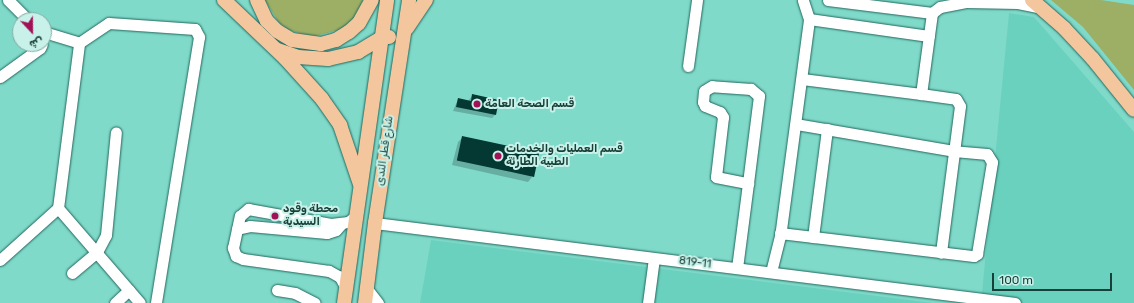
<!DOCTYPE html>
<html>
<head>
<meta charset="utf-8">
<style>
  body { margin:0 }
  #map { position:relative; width:1134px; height:303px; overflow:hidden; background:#80daca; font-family:Rubik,"Noto Sans Arabic",sans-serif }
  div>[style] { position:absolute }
  .built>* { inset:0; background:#6bd1bf }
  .green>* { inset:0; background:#9caf65 }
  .shadow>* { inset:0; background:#0003 }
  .building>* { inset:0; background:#033932; transform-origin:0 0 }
  .roads { filter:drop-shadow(0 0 1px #21695d) drop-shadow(0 0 1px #21695d) }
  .minor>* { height:11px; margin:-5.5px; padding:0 5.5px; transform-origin:5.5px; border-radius:5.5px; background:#fff }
  .major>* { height:14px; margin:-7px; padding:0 7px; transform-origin:7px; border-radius:7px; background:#f4c69e }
  .dots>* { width:11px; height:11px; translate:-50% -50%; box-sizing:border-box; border:2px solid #c8f2e9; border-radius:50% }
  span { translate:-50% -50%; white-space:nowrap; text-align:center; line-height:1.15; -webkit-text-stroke:4px #c8f2e9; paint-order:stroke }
  .poi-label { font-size:11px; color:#183f38; font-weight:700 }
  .left { translate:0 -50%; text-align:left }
  .street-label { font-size:11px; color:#183f38 }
  .north { position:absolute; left:12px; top:12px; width:40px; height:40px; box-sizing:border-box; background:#c8f2e9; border:1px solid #82aaa2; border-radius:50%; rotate:158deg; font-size:11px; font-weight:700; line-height:16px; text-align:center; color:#183f38 }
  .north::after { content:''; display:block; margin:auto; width:14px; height:18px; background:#a21155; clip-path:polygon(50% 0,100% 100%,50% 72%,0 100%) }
  .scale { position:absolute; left:992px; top:273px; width:120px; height:18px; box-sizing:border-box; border:2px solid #183f38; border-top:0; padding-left:5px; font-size:12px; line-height:14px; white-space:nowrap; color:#183f38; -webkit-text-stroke:3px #c8f2e9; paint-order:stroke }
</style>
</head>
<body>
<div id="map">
  <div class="built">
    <div style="clip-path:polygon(1009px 13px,1034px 17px,1134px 132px,1134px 303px,981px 303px)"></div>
    <div style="clip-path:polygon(431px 240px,933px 303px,420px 303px)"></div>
  </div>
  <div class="green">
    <div style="clip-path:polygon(265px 0,363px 0,356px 16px,342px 29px,312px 37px,289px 30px,279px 23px)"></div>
    <div style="clip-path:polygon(1051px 0,1101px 0,1134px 5px,1134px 90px,1083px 27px)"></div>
  </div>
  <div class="shadow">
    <div style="clip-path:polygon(472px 96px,495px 115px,492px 118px,453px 111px,458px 99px,468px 101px)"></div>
    <div style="clip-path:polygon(463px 137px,532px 177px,528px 182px,452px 165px,458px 142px)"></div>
  </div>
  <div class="building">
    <div style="clip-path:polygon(472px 94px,499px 100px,496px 115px,456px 107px,458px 98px,471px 101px)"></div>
    <div style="left:462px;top:136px;width:79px;height:25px;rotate:12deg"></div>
  </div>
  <div class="roads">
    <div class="minor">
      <div style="left:8px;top:0;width:28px;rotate:45deg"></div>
      <div style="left:828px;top:0;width:105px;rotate:7.1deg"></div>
      <div style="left:932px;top:13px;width:10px;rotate:-37deg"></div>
      <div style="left:940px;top:7px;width:26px;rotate:-11deg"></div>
      <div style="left:966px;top:2px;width:52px;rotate:1.1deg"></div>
      <div style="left:1018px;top:3px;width:24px;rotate:12deg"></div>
      <div style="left:932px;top:13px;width:82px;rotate:97.7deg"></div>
      <div style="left:921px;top:94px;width:35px;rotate:8deg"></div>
      <div style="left:956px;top:99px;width:8px;rotate:60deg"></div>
      <div style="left:960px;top:106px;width:148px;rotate:97.4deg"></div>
      <div style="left:809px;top:19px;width:121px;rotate:8.1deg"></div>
      <div style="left:44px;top:32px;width:37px;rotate:17deg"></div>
      <div style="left:688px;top:66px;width:67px;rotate:-82.2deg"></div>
      <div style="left:0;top:77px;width:49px;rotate:-35.9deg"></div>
      <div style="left:40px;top:48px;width:4px;rotate:-63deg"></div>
      <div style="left:802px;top:79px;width:120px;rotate:7.2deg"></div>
      <div style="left:58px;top:208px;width:125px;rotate:49.2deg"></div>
      <div style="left:375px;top:223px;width:645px;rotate:7.13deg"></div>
      <div style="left:237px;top:229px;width:13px;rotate:-13deg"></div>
      <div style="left:250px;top:226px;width:77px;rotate:5.2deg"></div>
      <div style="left:327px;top:233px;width:9px;rotate:-18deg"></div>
      <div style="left:336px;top:230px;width:9px;rotate:-49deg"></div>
      <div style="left:780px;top:233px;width:195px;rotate:6.8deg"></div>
      <div style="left:974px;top:256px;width:4px;rotate:-34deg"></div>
      <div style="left:977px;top:254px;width:93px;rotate:-80.7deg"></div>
      <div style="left:992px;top:162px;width:9px;rotate:-122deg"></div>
      <div style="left:987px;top:154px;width:33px;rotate:-175deg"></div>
      <div style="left:954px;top:151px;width:160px;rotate:-170.3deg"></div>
      <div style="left:813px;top:237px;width:109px;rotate:-82.6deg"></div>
      <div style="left:0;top:260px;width:78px;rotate:-41.9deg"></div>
      <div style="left:58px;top:208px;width:166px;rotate:-82.7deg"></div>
      <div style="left:79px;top:43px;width:36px;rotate:-34deg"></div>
      <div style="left:109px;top:23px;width:86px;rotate:4deg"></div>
      <div style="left:195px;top:29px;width:9px;rotate:63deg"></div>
      <div style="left:199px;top:37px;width:269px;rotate:99.2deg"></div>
      <div style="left:737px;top:268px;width:86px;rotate:-82.6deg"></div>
      <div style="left:748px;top:183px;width:88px;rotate:-82.8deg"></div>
      <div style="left:759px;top:96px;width:11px;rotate:-139deg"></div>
      <div style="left:751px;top:89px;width:39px;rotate:-176deg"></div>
      <div style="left:712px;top:86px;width:9px;rotate:148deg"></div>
      <div style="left:704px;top:91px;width:11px;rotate:95deg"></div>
      <div style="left:703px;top:102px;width:4px;rotate:63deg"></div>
      <div style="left:705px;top:106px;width:16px;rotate:22deg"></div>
      <div style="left:720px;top:112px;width:6px;rotate:59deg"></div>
      <div style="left:723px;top:117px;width:60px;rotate:96.7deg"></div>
      <div style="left:716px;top:177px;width:33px;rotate:11deg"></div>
      <div style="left:771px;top:272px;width:36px;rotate:-76deg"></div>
      <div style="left:780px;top:237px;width:220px;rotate:-82.4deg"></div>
      <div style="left:809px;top:19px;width:20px;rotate:-108deg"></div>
      <div style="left:72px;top:273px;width:33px;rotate:-40deg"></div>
      <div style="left:97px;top:252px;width:19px;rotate:-62deg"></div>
      <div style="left:106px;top:235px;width:103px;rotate:-84.5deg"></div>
      <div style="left:346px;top:288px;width:13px;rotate:-119deg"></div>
      <div style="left:340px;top:277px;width:13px;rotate:-151deg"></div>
      <div style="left:329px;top:271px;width:87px;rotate:-172.1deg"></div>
      <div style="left:243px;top:259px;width:8px;rotate:-157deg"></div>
      <div style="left:236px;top:256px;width:9px;rotate:-111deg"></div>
      <div style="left:233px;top:248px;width:33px;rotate:-78deg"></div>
      <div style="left:240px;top:216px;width:11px;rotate:-41deg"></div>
      <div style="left:248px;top:209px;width:84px;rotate:10.2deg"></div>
      <div style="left:331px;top:224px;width:17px;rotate:-7deg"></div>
      <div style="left:348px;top:222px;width:11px;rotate:-38deg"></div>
      <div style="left:367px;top:289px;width:18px;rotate:52deg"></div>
      <div style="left:277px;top:290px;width:18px;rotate:9deg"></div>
      <div style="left:295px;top:293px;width:22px;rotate:27deg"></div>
      <div style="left:115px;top:303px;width:19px;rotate:-43deg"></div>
      <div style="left:648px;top:303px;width:45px;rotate:-82.4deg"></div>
    </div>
    <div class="major">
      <div style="left:224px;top:0;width:84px;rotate:43.6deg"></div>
      <div style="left:285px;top:58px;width:55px;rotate:47.9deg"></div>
      <div style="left:322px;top:99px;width:32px;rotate:55deg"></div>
      <div style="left:340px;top:125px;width:62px;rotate:71.3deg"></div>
      <div style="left:257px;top:0;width:23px;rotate:65deg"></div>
      <div style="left:267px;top:21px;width:14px;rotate:45deg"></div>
      <div style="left:277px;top:31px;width:17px;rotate:31deg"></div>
      <div style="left:292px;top:40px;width:29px;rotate:8deg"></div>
      <div style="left:321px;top:44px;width:16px;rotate:-15deg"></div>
      <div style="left:336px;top:40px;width:15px;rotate:-32deg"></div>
      <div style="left:349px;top:32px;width:13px;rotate:-42deg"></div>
      <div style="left:359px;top:23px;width:26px;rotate:-61deg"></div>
      <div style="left:1032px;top:0;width:43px;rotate:41.2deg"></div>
      <div style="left:1064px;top:28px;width:42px;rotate:46.9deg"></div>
      <div style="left:1093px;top:59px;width:65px;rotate:51.2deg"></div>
      <div style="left:407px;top:28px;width:34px;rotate:-56deg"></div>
      <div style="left:278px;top:50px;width:21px;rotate:19deg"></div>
      <div style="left:298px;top:57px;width:30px;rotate:4deg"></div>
      <div style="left:328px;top:59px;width:31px;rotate:-13deg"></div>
      <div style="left:358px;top:52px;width:29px;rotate:-31deg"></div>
      <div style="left:383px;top:37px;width:6px"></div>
      <div style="left:344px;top:303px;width:306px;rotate:-81.9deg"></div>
      <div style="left:365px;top:303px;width:81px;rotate:-82.9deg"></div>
      <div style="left:375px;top:223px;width:226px;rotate:-81.3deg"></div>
    </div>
  </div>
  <div class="dots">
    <div style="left:477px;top:104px;background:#a21155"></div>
    <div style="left:498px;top:156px;background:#a21155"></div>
    <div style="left:275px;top:216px;background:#a21155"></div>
  </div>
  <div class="poi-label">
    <span class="left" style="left:485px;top:104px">قسم الصحة العامة</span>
    <span class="left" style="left:506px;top:156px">قسم العمليات والخدمات<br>الطبية الطارئة</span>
    <span class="left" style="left:283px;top:216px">محطة وقود<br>السيدية</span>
  </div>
  <div class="street-label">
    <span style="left:385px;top:151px;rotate:-82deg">شارع قطر الندى</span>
    <span style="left:695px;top:263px;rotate:7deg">819-11</span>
  </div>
  <div class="north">ش</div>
  <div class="scale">100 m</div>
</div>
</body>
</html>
